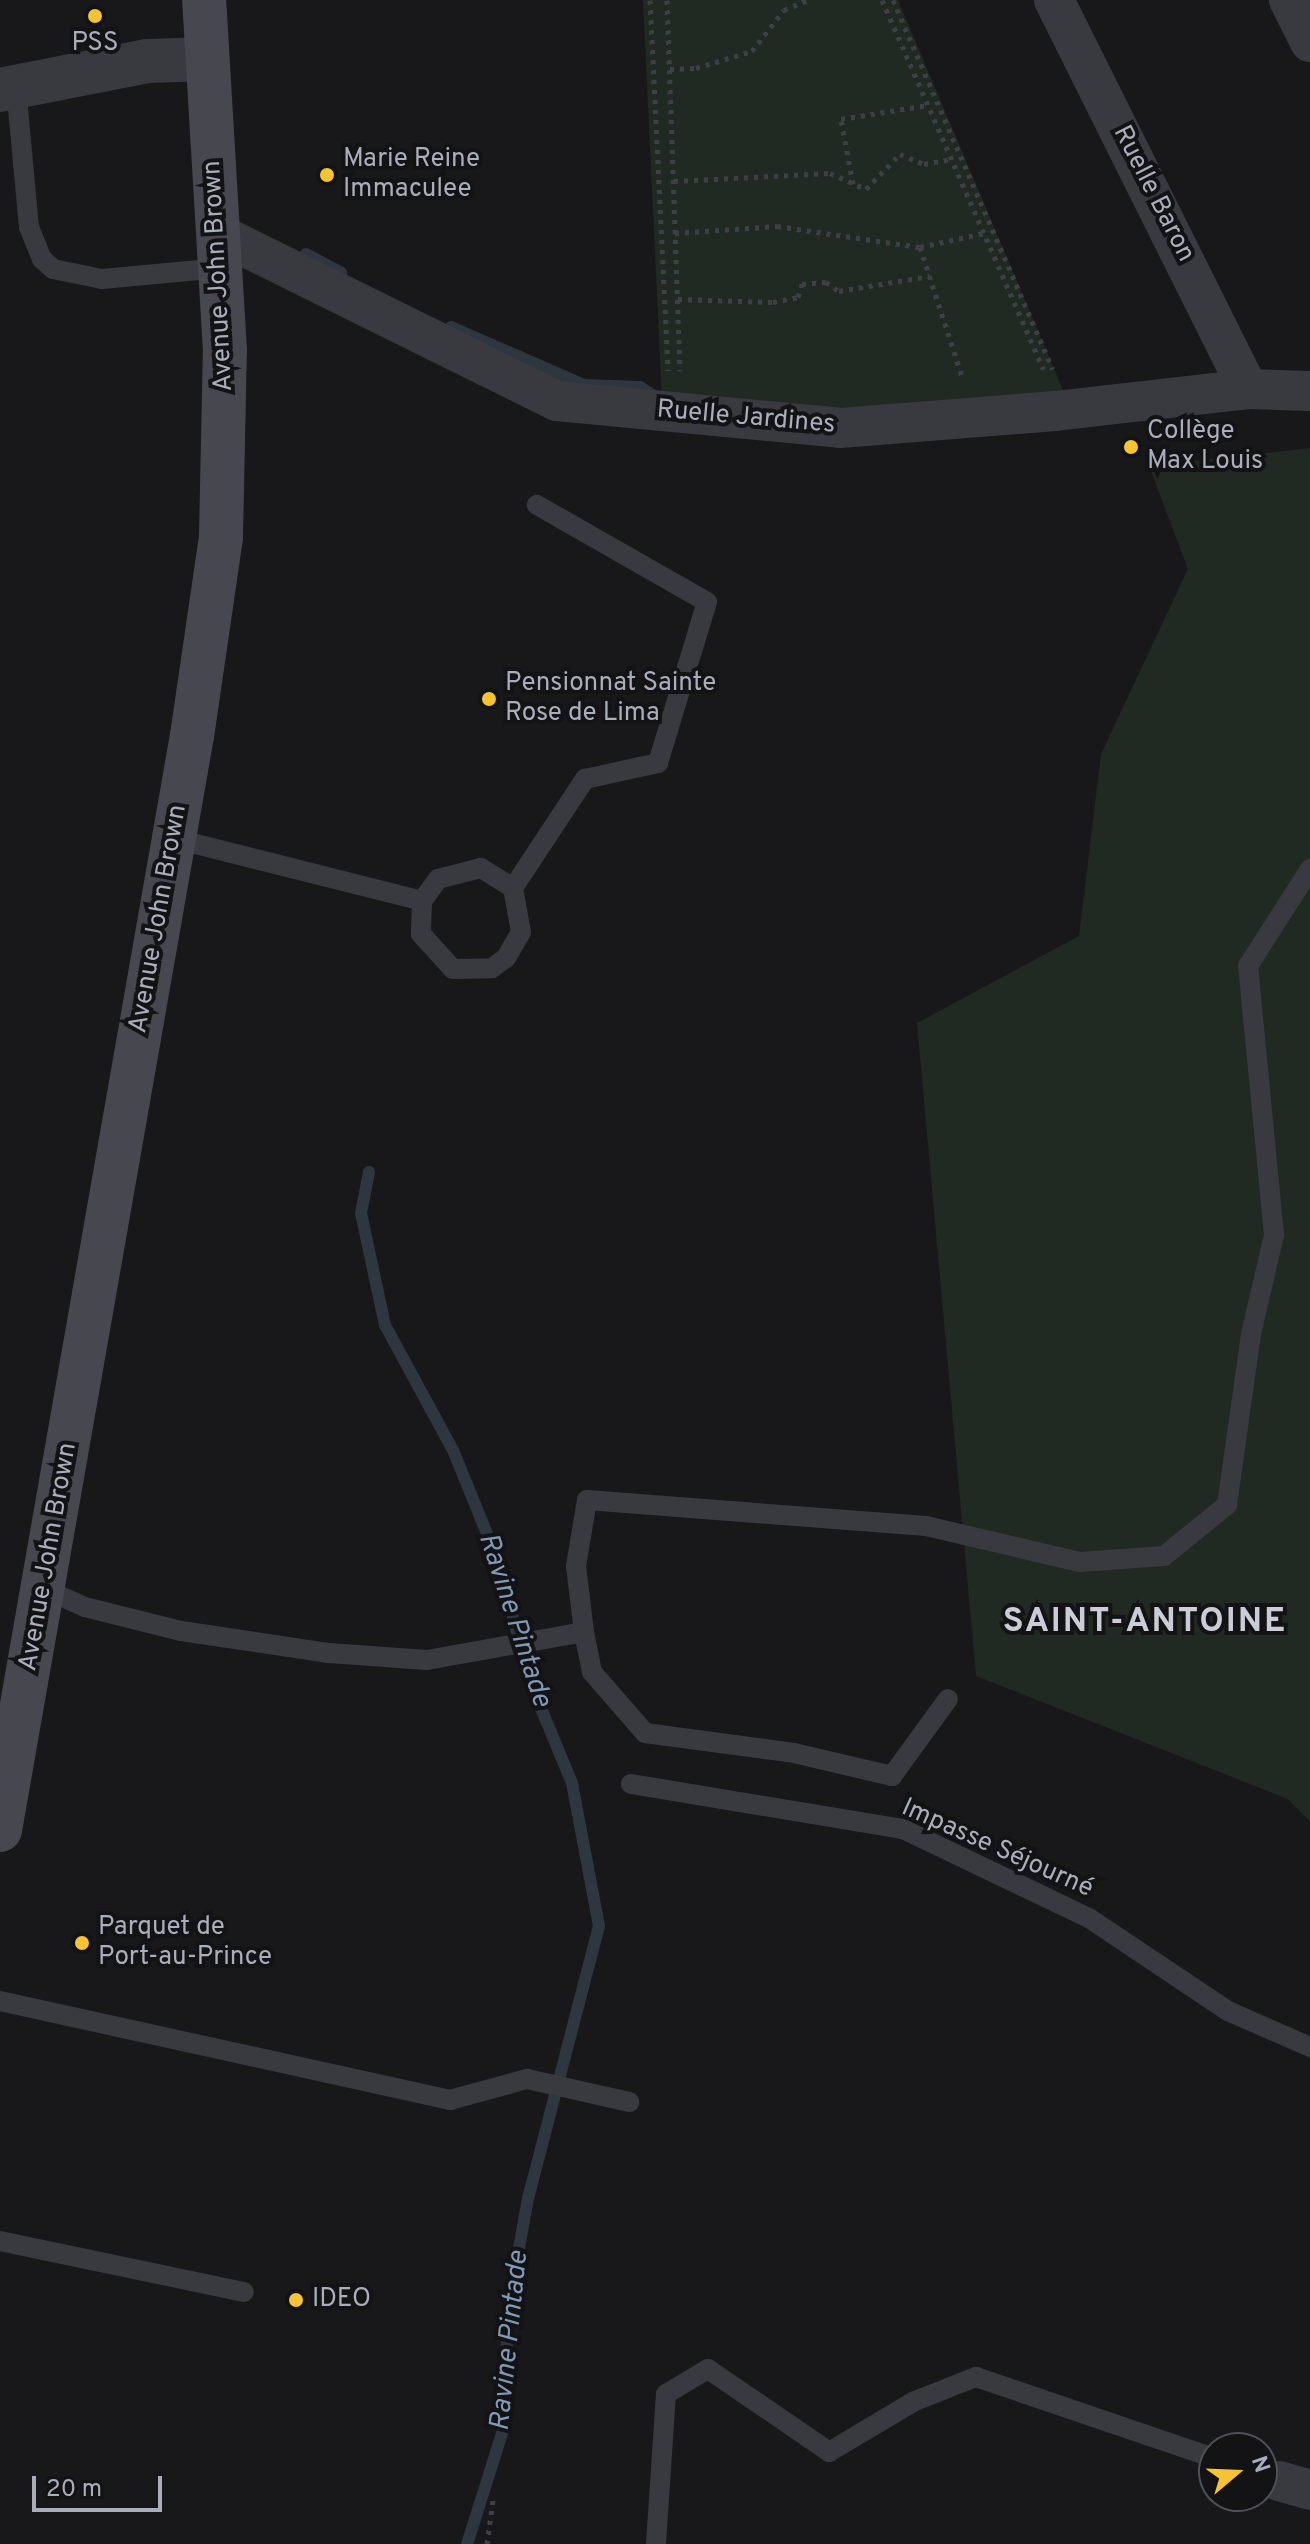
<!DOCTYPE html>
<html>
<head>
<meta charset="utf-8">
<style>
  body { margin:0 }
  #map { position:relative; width:1310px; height:2544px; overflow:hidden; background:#18181a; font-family:Overpass,sans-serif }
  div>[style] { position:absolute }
  .green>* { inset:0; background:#202922 }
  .stream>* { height:12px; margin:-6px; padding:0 6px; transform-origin:6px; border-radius:6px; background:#2e363f }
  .path>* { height:5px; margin-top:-2.5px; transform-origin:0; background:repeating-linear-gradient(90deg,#3f4046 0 4px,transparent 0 10px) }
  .service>* { height:20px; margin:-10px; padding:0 10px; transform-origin:10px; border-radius:10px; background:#393a3f }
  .minor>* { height:40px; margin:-20px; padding:0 20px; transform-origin:20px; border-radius:20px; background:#393a3f }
  .tertiary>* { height:44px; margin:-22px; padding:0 22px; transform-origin:22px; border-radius:22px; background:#393a3f }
  .secondary>* { height:44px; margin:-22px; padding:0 22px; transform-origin:22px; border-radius:22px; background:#47484f }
  .dots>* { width:22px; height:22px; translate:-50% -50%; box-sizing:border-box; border:4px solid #131315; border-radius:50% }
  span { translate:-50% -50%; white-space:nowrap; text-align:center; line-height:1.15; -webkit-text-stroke:8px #131315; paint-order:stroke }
  .poi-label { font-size:26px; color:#aaaeba }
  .left { translate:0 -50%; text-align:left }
  .street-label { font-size:26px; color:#aaaeba }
  .water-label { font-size:28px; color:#8199b6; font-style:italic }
  .district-label { font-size:34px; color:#cbcdd6; font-weight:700; letter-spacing:2px }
  .north { position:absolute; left:1198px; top:2432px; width:80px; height:80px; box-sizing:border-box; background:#131315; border:2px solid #4f5157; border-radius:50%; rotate:71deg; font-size:22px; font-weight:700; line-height:32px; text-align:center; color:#aaaeba }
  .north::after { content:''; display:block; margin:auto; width:28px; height:36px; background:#f6c334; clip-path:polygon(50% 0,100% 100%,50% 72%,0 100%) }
  .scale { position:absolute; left:32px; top:2476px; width:130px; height:36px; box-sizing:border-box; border:4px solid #aaaeba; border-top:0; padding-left:10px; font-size:24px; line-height:28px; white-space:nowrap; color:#aaaeba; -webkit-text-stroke:6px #131315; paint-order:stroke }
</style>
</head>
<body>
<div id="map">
  <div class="green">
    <div style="clip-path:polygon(643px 0,898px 0,1068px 402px,837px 420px,662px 399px)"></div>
    <div style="clip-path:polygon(1310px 448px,1310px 1821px,1288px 1799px,976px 1676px,917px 1023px,1079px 936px,1101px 754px,1188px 569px,1149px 466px)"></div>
  </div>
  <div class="stream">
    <div style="left:306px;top:254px;width:40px;rotate:28deg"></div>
    <div style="left:451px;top:327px;width:145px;rotate:23.6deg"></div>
    <div style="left:584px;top:385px;width:56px;rotate:2deg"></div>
    <div style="left:640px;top:387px;width:20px;rotate:33deg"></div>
    <div style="left:369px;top:1172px;width:42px;rotate:101deg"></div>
    <div style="left:361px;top:1213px;width:115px;rotate:77.9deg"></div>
    <div style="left:385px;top:1325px;width:142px;rotate:61.5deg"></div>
    <div style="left:453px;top:1450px;width:104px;rotate:67.9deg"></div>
    <div style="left:492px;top:1546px;width:154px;rotate:73.8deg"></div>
    <div style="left:535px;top:1694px;width:96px;rotate:67.4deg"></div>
    <div style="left:572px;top:1783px;width:146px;rotate:79.3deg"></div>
    <div style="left:599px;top:1926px;width:281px;rotate:104.6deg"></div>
    <div style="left:528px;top:2198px;width:114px;rotate:100.1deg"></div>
    <div style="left:508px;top:2310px;width:117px;rotate:92deg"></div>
    <div style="left:504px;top:2427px;width:123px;rotate:107.5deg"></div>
  </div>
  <div class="path">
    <div style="left:650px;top:0;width:371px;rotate:87.2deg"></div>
    <div style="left:667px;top:0;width:371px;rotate:88deg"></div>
    <div style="left:882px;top:0;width:403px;rotate:66.4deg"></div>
    <div style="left:893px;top:0;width:402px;rotate:66.6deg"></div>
    <div style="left:670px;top:69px;width:26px;rotate:-2deg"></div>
    <div style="left:696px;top:68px;width:59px;rotate:-16.9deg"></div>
    <div style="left:752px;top:51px;width:52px;rotate:-52deg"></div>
    <div style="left:784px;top:10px;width:26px;rotate:-23deg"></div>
    <div style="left:674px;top:181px;width:156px;rotate:-2.9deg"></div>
    <div style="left:830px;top:173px;width:39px;rotate:24deg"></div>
    <div style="left:866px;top:189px;width:49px;rotate:-45.8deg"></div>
    <div style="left:900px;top:154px;width:26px;rotate:23deg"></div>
    <div style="left:924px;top:164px;width:27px;rotate:-10deg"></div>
    <div style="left:853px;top:184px;width:66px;rotate:-100.5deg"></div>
    <div style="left:841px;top:119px;width:88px;rotate:-9.1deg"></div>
    <div style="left:675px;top:233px;width:102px;rotate:-3.9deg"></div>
    <div style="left:777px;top:226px;width:145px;rotate:8.4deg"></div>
    <div style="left:920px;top:247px;width:66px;rotate:-12.3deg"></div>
    <div style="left:920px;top:247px;width:139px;rotate:72deg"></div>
    <div style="left:678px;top:299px;width:95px;rotate:1.8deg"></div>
    <div style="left:773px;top:302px;width:25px;rotate:-11deg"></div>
    <div style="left:798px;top:297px;width:14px;rotate:-73deg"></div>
    <div style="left:802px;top:284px;width:24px;rotate:-5deg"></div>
    <div style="left:826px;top:282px;width:16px;rotate:35deg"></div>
    <div style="left:839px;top:291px;width:92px;rotate:-9.4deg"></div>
    <div style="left:487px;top:2544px;width:44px;rotate:-82.2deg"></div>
  </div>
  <div class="service">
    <div style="left:16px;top:87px;width:141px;rotate:84.7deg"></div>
    <div style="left:29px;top:227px;width:35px;rotate:68deg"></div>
    <div style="left:42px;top:259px;width:15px;rotate:42deg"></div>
    <div style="left:53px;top:269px;width:50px;rotate:11.5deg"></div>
    <div style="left:102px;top:279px;width:119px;rotate:-5.3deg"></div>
    <div style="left:172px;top:838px;width:258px;rotate:14.1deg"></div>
    <div style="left:513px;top:888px;width:38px;rotate:-148deg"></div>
    <div style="left:481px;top:868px;width:44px;rotate:165.7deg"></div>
    <div style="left:438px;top:879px;width:27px;rotate:126deg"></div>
    <div style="left:422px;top:901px;width:33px;rotate:92deg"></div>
    <div style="left:421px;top:934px;width:47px;rotate:47.6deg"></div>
    <div style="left:453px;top:969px;width:39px;rotate:-1deg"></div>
    <div style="left:492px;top:968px;width:17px;rotate:-36deg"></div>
    <div style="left:506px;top:958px;width:30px;rotate:-60deg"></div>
    <div style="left:521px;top:932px;width:45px;rotate:-100.3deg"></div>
    <div style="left:513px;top:888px;width:131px;rotate:-56.6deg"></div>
    <div style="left:585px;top:779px;width:75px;rotate:-12.4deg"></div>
    <div style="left:658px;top:763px;width:168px;rotate:-73.1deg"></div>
    <div style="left:707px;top:602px;width:196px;rotate:-150.3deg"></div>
    <div style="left:45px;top:1589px;width:44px;rotate:24.2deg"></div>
    <div style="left:85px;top:1607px;width:99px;rotate:14deg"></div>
    <div style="left:181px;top:1631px;width:150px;rotate:8.5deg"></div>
    <div style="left:329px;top:1653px;width:98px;rotate:4.1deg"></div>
    <div style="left:427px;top:1660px;width:159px;rotate:-10.1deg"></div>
    <div style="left:584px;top:1632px;width:41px;rotate:78.7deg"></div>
    <div style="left:592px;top:1672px;width:81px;rotate:49deg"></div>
    <div style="left:645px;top:1733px;width:150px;rotate:7.6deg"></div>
    <div style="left:794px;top:1753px;width:101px;rotate:13.2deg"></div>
    <div style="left:892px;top:1776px;width:95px;rotate:-54deg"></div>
    <div style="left:584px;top:1632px;width:66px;rotate:-96.9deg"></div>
    <div style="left:576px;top:1566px;width:67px;rotate:-80.5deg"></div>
    <div style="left:587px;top:1500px;width:340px;rotate:4.4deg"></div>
    <div style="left:926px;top:1526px;width:158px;rotate:13.2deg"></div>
    <div style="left:1080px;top:1562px;width:84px;rotate:-4.1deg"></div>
    <div style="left:1164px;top:1556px;width:81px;rotate:-39deg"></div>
    <div style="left:1227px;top:1505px;width:173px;rotate:-82deg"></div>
    <div style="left:1251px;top:1334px;width:102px;rotate:-76.9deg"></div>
    <div style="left:1274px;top:1235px;width:270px;rotate:-95.5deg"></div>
    <div style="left:1248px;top:966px;width:115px;rotate:-57.4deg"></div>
    <div style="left:631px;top:1784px;width:276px;rotate:9.4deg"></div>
    <div style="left:903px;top:1829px;width:206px;rotate:25.6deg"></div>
    <div style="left:1089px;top:1918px;width:167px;rotate:33.8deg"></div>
    <div style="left:1228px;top:2011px;width:90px;rotate:23.7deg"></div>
    <div style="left:0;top:2001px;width:461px;rotate:12.4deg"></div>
    <div style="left:450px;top:2100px;width:80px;rotate:-15.3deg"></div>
    <div style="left:527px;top:2079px;width:105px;rotate:12.7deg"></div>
    <div style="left:0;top:2241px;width:249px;rotate:11.8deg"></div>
    <div style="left:656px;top:2544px;width:150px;rotate:-86.2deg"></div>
    <div style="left:666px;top:2394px;width:49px;rotate:-30.8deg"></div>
    <div style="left:708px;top:2369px;width:147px;rotate:34.4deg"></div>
    <div style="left:829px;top:2452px;width:100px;rotate:-30.7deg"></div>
    <div style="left:915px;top:2401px;width:66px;rotate:-21.5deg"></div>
    <div style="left:976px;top:2377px;width:251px;rotate:18.8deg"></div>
  </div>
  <div class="minor">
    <div style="left:1054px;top:0;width:435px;rotate:63.5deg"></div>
    <div style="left:1289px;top:0;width:47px;rotate:63.4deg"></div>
    <div style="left:219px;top:234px;width:377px;rotate:26.3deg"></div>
    <div style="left:557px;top:401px;width:284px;rotate:5.4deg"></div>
    <div style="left:840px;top:428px;width:216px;rotate:-4.5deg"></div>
    <div style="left:1055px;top:411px;width:194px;rotate:-6.5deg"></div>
    <div style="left:1248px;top:389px;width:62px;rotate:1.8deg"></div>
    <div style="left:1279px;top:2481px;width:32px;rotate:16deg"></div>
  </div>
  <div class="tertiary">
    <div style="left:0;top:90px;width:151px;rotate:-11.1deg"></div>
    <div style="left:148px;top:61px;width:58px;rotate:-2deg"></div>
  </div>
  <div class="secondary">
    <div style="left:0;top:1830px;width:1111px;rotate:-80.05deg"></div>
    <div style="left:192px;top:736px;width:202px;rotate:-81.7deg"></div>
    <div style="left:221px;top:536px;width:185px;rotate:-88.8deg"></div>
    <div style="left:225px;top:351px;width:352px;rotate:-93.4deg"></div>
  </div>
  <div class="dots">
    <div style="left:95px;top:16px;background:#f6c334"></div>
    <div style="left:327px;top:175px;background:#f6c334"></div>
    <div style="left:1131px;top:447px;background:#f6c334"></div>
    <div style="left:489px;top:699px;background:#f6c334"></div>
    <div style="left:82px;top:1943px;background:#f6c334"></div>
    <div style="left:296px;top:2300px;background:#f6c334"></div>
  </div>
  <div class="poi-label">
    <span style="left:95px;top:44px">PSS</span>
    <span class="left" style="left:343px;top:175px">Marie Reine<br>Immaculee</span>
    <span class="left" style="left:1147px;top:447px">Collège<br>Max Louis</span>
    <span class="left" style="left:505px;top:699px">Pensionnat Sainte<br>Rose de Lima</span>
    <span class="left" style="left:98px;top:1943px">Parquet de<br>Port-au-Prince</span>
    <span class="left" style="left:312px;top:2300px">IDEO</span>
  </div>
  <div class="street-label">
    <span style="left:1153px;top:194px;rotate:63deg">Ruelle Baron</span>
    <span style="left:219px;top:276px;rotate:-93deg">Avenue John Brown</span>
    <span style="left:746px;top:418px;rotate:5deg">Ruelle Jardines</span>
    <span style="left:159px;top:919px;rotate:-80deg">Avenue John Brown</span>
    <span style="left:49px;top:1557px;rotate:-80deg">Avenue John Brown</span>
    <span style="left:997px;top:1849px;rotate:24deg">Impasse Séjourné</span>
  </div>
  <div class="water-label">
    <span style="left:514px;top:1620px;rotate:72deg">Ravine Pintade</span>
    <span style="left:510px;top:2341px;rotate:-84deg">Ravine Pintade</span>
  </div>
  <div class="district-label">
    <span style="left:1145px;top:1623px">SAINT-ANTOINE</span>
  </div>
  <div class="north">N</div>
  <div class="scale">20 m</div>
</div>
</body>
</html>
